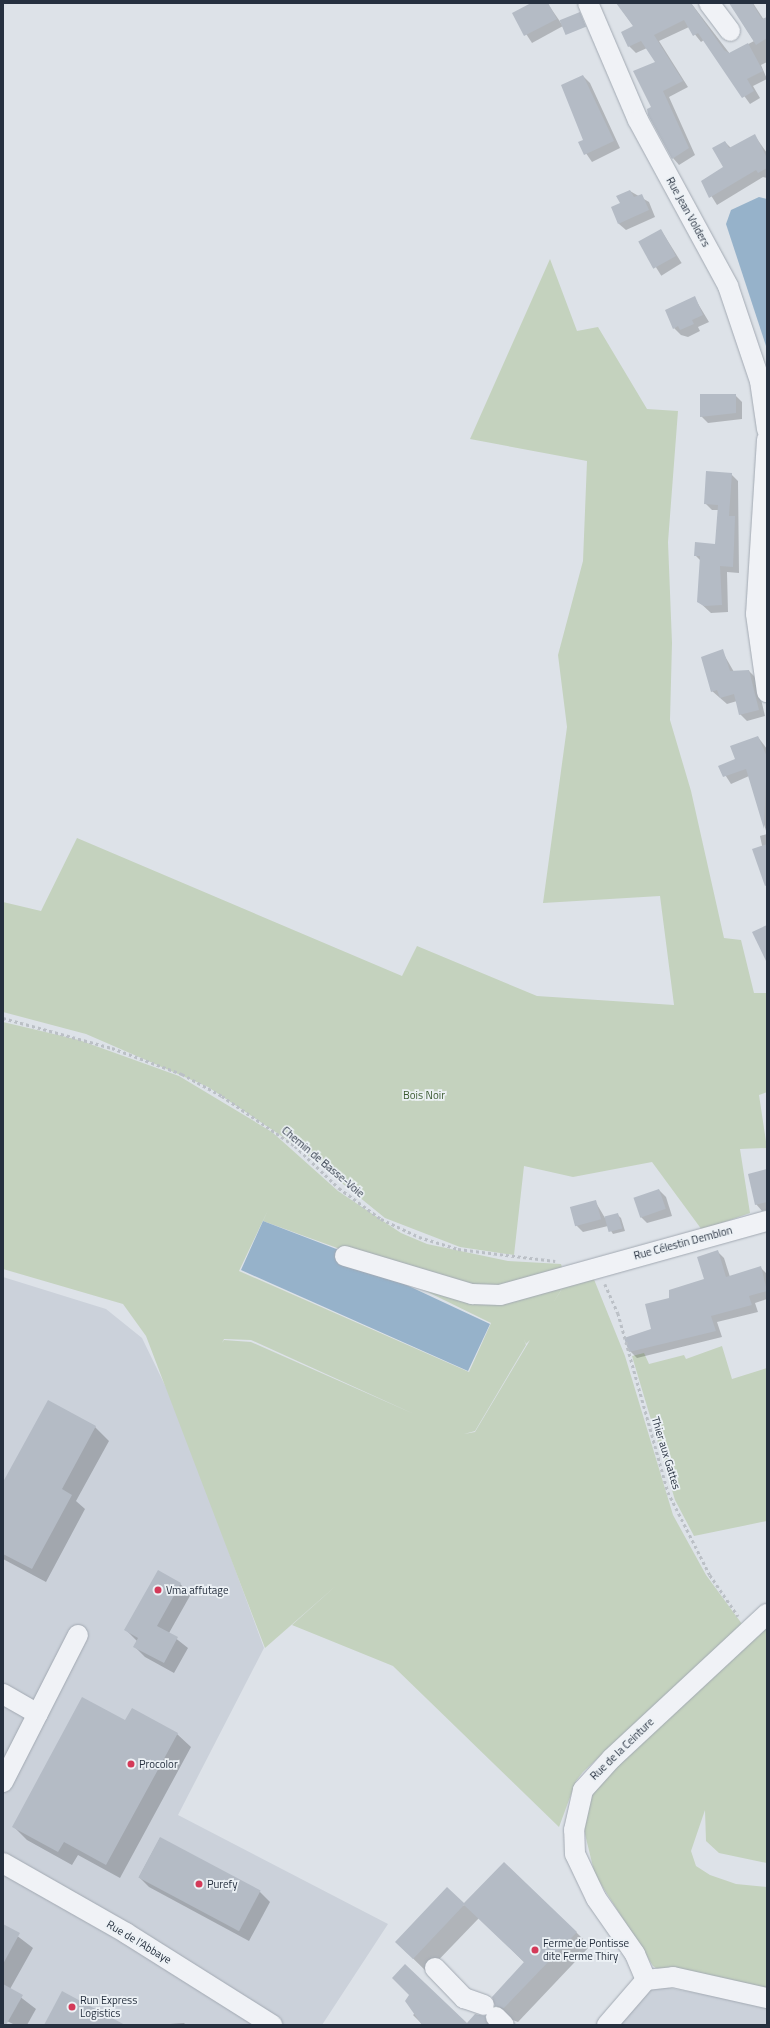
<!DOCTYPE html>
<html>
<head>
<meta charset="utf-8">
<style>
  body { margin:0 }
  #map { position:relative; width:770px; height:2028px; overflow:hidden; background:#dde2e8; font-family:"Titillium Web",sans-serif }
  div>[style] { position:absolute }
  .built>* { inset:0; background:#cbd1da }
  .green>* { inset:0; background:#c4d2be }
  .water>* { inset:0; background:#96b2ca }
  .shadow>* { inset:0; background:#0003; transform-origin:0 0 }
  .building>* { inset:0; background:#b4bbc5; transform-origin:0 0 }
  .path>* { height:2.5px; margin-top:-1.25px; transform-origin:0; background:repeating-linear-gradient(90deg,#bbc0c6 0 3px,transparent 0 6px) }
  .roads { filter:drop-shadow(0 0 1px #a2a9b2) drop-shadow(0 0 1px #a2a9b2) }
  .minor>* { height:20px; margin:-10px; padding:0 10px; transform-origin:10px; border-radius:10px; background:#f0f2f6 }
  .dots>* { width:11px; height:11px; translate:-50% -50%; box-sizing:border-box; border:2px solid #ecf1f5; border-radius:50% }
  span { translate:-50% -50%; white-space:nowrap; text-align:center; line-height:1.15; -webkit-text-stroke:3.5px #ecf1f5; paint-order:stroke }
  .street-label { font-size:11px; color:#26303f }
  .park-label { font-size:11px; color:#3c5b32 }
  .poi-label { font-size:11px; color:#26303f }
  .left { translate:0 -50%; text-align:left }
  .frame { position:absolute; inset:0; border:4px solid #26303f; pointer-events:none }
</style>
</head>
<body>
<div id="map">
  <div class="built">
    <div style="clip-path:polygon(3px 1277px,106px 1309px,142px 1338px,176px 1408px,264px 1648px,178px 1815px,388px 1924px,322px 2025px,3px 2025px)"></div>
    <div style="clip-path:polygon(653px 1985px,767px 2006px,767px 2025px,618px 2025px)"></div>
  </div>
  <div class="green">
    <div style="clip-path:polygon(550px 259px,577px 331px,598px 327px,647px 409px,678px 411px,668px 542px,672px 643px,670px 720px,691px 791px,724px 938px,741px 940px,754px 993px,767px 993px,767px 1092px,759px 1095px,767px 1148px,740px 1149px,750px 1213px,702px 1230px,652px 1162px,573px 1177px,524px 1166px,514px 1255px,460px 1247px,385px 1218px,295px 1145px,208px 1087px,86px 1034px,3px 1012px,3px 902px,41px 911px,77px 838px,402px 976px,417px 946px,537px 996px,674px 1005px,660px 896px,543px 903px,567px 727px,558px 655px,583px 561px,587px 461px,470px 439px)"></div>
    <div style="clip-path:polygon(evenodd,3px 1022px,79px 1040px,179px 1076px,272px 1132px,338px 1191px,401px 1233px,427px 1244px,508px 1261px,561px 1264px,566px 1282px,553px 1303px,567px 1281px,591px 1272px,625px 1356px,673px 1515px,706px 1575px,742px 1624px,583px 1772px,576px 1781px,559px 1827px,393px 1666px,292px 1625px,338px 1584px,265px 1648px,146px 1336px,123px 1304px,3px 1269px,3px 1022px,268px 1210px,263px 1221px,384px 1265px,397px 1277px,491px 1323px,469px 1372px,239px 1271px,268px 1210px,3px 1022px,224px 1339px,251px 1340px,414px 1414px,251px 1342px,224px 1340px,222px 1343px,224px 1339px,3px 1022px,524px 1339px,526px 1344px,530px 1340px,475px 1432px,464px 1434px,475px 1431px,526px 1345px,524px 1339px)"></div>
    <div style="clip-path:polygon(722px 1346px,732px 1379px,767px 1368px,767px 1521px,694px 1536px,675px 1500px,632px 1356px,644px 1353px,649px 1364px,684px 1355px,686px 1359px)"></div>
    <div style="clip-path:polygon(767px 1625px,767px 1863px,719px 1853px,706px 1841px,705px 1810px,691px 1851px,696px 1866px,710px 1875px,736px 1884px,767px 1887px,767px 1989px,660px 1971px,653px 1966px,595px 1875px,584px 1830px,588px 1799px,605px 1778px)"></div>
  </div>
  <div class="water">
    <div style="clip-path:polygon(759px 197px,767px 199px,767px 349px,726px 224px,731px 210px)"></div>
    <div style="clip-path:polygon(263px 1221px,365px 1260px,368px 1267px,490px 1324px,468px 1371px,241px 1270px)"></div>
  </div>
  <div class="shadow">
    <div style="clip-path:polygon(534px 3px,548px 4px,563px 26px,532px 43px,513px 14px)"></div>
    <div style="clip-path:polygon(617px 3px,691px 3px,730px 54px,754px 41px,730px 3px,753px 3px,764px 20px,767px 19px,767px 62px,761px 65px,767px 79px,753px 86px,760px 98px,750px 104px,704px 40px,701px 42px,689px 27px,659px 41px,688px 87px,669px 97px,695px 155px,679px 165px,673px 158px,652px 107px,656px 62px,647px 48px,636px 53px,629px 46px,634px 27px)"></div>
    <div style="clip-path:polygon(583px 76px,590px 83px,620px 148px,592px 162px,579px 143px,585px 140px)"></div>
    <div style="clip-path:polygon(755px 136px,767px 153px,767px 178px,763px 177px,717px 205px,702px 181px,724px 168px,725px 142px,731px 148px)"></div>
    <div style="clip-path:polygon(630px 191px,649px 202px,655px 217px,626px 230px,619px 224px,621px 203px)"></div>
    <div style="left:661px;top:230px;width:39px;height:24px;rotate:58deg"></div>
    <div style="clip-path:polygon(694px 297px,709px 322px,698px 327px,700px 331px,688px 337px,681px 335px,674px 328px)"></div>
    <div style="clip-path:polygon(735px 395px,742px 402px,742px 419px,708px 423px,701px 416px)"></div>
    <div style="clip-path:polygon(731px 474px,738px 481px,739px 573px,727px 572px,728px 612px,711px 613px,698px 601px,701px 561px,695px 555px,716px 545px,719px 510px,712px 510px,705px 503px)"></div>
    <div style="clip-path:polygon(722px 651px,734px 672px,749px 671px,756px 678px,765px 716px,747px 721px,740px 714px,737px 701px,727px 704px,712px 691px)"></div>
    <div style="clip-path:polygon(758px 737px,767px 749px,767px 834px,749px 776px,731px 784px,720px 767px,736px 760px)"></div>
    <div style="clip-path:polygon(767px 834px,767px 869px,760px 836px)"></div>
    <div style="clip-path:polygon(767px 1170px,767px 1210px,762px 1211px,756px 1204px)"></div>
    <div style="clip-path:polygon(659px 1190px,666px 1197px,672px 1216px,647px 1223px,640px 1216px)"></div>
    <div style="clip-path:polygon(595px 1201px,605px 1218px,618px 1215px,621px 1218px,625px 1231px,613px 1234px,608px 1226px,583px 1232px,576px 1225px)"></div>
    <div style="clip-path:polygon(718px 1252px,724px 1258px,730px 1277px,761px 1268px,767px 1274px,767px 1299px,755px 1303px,758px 1312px,717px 1322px,722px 1337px,637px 1358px,630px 1351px,652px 1329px,670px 1299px,705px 1280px)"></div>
    <div style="clip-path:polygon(95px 1427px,109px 1441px,76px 1501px,85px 1509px,46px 1582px,3px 1559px,3px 1485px)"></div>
    <div style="clip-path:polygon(180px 1584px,191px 1594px,169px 1633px,188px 1648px,174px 1673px,145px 1657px,134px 1646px,137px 1641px,126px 1630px)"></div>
    <div style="clip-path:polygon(126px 1722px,177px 1734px,191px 1747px,120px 1878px,78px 1855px,72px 1865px,27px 1840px,14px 1827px)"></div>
    <div style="clip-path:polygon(160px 1838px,260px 1892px,270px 1902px,249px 1941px,149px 1887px,139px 1877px)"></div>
    <div style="clip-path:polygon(464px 1905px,576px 1932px,590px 1946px,518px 2022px,510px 2019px,496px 2005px,525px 1963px,479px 1918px,427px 1972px,396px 1942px)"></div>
    <div style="clip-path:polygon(3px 1925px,33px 1948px,10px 1989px,36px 2009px,27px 2025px,15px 2025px,3px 2019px)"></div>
    <div style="clip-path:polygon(416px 2012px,467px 2024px,484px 2017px,492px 2025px,423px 2025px,413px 2015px)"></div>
    <div style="clip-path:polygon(184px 2023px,186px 2025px,170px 2025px,170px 2024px)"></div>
  </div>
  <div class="building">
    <div style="clip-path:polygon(531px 3px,548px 3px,557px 19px,524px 36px,512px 13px)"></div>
    <div style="clip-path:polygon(616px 3px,691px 3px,724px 50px,729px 53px,748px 43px,763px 71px,747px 79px,754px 91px,742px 98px,698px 33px,693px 36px,684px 20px,654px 35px,683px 81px,663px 91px,689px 148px,672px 159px,648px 115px,647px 109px,651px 107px,633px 71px,655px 62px,641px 41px,628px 47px,621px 32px,633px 26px)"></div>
    <div style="clip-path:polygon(729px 3px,752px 3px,762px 19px,767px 17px,767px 38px,756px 45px)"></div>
    <div style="left:580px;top:12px;width:16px;height:22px;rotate:68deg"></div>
    <div style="clip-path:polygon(583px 75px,614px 141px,584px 155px,578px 142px,583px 140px,561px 85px)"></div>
    <div style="clip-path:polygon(755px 134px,767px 158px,767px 168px,758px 173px,756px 170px,709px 198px,701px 181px,723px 167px,712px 148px,725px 141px,729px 148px)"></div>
    <div style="clip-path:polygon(630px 190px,634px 197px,642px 194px,649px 210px,618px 224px,611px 207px,620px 203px,616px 196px)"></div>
    <div style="left:661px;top:229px;width:31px;height:26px;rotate:61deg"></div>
    <div style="clip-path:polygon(695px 296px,703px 315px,692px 320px,694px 324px,680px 330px,678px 326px,673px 329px,665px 310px)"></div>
    <div style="clip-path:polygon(700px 394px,736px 394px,736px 413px,700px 417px)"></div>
    <div style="clip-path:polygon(706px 471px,732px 473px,729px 516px,735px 516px,734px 545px,733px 567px,720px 566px,722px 605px,704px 606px,697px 602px,700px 556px,694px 556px,695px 542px,715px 544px,718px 505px,704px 504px)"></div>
    <div style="clip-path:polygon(723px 649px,730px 671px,749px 670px,759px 710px,739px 715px,734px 694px,720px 698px,717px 690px,711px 692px,701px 657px)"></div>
    <div style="clip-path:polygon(758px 736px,767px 757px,764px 829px,746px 769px,723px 777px,718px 766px,735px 759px,730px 746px)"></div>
    <div style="clip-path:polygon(767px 844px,767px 885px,765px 886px,752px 849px)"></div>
    <div style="clip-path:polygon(767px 925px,767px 963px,752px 932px)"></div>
    <div style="clip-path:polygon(767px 1169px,767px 1202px,755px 1205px,748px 1174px)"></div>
    <div style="left:659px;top:1189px;width:21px;height:27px;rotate:71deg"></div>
    <div style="left:596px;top:1200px;width:20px;height:27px;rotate:75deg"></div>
    <div style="left:618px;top:1213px;width:16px;height:14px;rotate:75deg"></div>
    <div style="clip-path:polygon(718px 1250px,726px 1277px,761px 1266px,767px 1291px,749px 1296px,752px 1305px,711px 1316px,716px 1331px,629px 1352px,624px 1338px,651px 1329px,645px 1304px,669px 1298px,669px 1290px,704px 1279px,697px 1257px)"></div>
    <div style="clip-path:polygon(48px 1400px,96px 1426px,62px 1489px,72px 1495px,32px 1569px,3px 1554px,3px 1482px)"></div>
    <div style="clip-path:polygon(158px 1570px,181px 1583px,157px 1626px,178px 1637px,164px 1663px,133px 1647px,138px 1638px,124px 1630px)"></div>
    <div style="clip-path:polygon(82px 1697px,125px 1720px,132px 1708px,178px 1733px,106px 1865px,64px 1842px,58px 1852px,12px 1827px)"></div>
    <div style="left:160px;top:1837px;width:114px;height:46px;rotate:28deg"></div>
    <div style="clip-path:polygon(504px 1862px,577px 1932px,504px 2008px,495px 2006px,492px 1997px,524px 1962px,464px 1905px,413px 1959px,395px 1942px,447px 1887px,464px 1903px)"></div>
    <div style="clip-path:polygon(3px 1924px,20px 1933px,3px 1964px)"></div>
    <div style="clip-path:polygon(405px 1964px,467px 2023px,475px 2014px,485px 2016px,488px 2025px,422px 2025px,405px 2001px,409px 1995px,392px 1978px)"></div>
    <div style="clip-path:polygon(3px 1984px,23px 1995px,6px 2025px,3px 2025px)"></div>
    <div style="clip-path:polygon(62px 1991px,125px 2025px,44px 2025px)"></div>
  </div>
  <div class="path">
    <div style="left:3px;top:1018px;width:113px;rotate:15.4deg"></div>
    <div style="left:112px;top:1048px;width:75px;rotate:20.4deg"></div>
    <div style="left:182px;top:1074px;width:46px;rotate:28.8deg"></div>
    <div style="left:222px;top:1096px;width:88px;rotate:34.4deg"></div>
    <div style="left:295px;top:1146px;width:61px;rotate:43.7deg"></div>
    <div style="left:339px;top:1188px;width:52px;rotate:36.4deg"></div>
    <div style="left:381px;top:1219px;width:42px;rotate:25.3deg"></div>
    <div style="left:419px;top:1237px;width:41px;rotate:17.1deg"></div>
    <div style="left:458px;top:1249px;width:98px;rotate:7.1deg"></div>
    <div style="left:605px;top:1284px;width:32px;rotate:66deg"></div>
    <div style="left:618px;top:1313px;width:186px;rotate:74.4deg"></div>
    <div style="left:668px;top:1492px;width:93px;rotate:63.2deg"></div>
    <div style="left:710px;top:1575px;width:50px;rotate:55.7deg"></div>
  </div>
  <div class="roads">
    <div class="minor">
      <div style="left:588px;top:3px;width:127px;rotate:66.9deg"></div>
      <div style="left:638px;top:120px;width:189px;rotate:61.5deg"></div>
      <div style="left:728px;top:286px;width:100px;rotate:71.4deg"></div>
      <div style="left:760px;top:381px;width:49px;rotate:81.7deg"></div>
      <div style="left:709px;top:3px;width:35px;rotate:53deg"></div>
      <div style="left:767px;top:440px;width:174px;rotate:93.6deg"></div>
      <div style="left:756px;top:614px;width:79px;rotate:82deg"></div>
      <div style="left:345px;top:1256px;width:133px;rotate:16.7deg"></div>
      <div style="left:472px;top:1294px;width:28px;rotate:2deg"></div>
      <div style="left:500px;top:1295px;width:277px;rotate:-15.5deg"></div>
      <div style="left:3px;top:1694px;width:40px;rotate:29.7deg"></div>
      <div style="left:3px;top:1782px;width:165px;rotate:-63deg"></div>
      <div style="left:3px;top:1863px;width:142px;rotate:29.6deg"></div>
      <div style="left:126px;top:1933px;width:173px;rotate:32.2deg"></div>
      <div style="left:435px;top:1968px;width:42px;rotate:46deg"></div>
      <div style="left:464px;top:1998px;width:21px;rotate:19deg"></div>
      <div style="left:646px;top:1980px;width:28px;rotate:-113deg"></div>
      <div style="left:635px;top:1954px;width:68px;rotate:-124.9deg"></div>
      <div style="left:596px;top:1898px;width:49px;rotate:-115.5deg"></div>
      <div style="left:575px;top:1854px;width:24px;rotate:-92deg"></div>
      <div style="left:574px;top:1830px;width:41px;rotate:-77.3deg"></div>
      <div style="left:583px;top:1790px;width:43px;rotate:-47.8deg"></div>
      <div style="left:612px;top:1758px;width:212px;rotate:-42.9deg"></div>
      <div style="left:646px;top:1980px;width:27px;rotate:-6deg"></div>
      <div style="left:673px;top:1977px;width:96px;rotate:12.6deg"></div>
      <div style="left:496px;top:2017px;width:11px;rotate:45deg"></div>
      <div style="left:607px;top:2025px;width:60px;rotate:-49.1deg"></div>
    </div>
  </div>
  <div class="dots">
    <div style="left:158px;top:1590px;background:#d43a59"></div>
    <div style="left:131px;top:1764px;background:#d43a59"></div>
    <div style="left:199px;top:1884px;background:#d43a59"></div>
    <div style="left:535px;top:1950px;background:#d43a59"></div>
    <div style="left:72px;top:2007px;background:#d43a59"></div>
  </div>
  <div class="street-label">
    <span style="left:688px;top:212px;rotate:61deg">Rue Jean Volders</span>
    <span style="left:323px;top:1162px;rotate:40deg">Chemin de Basse-Voie</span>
    <span style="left:683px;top:1243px;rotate:-15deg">Rue Célestin Demblon</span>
    <span style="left:666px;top:1453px;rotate:73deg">Thier aux Gattes</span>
    <span style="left:622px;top:1749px;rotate:-44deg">Rue de la Ceinture</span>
    <span style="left:139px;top:1942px;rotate:31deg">Rue de l'Abbaye</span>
  </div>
  <div class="park-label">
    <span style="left:424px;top:1095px">Bois Noir</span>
  </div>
  <div class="poi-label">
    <span class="left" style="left:166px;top:1590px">Vma affutage</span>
    <span class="left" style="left:139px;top:1764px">Procolor</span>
    <span class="left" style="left:207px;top:1884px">Purefy</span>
    <span class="left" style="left:543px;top:1950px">Ferme de Pontisse<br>dite Ferme Thiry</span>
    <span class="left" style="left:80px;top:2007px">Run Express<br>Logistics</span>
  </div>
  <div class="frame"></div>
</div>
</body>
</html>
